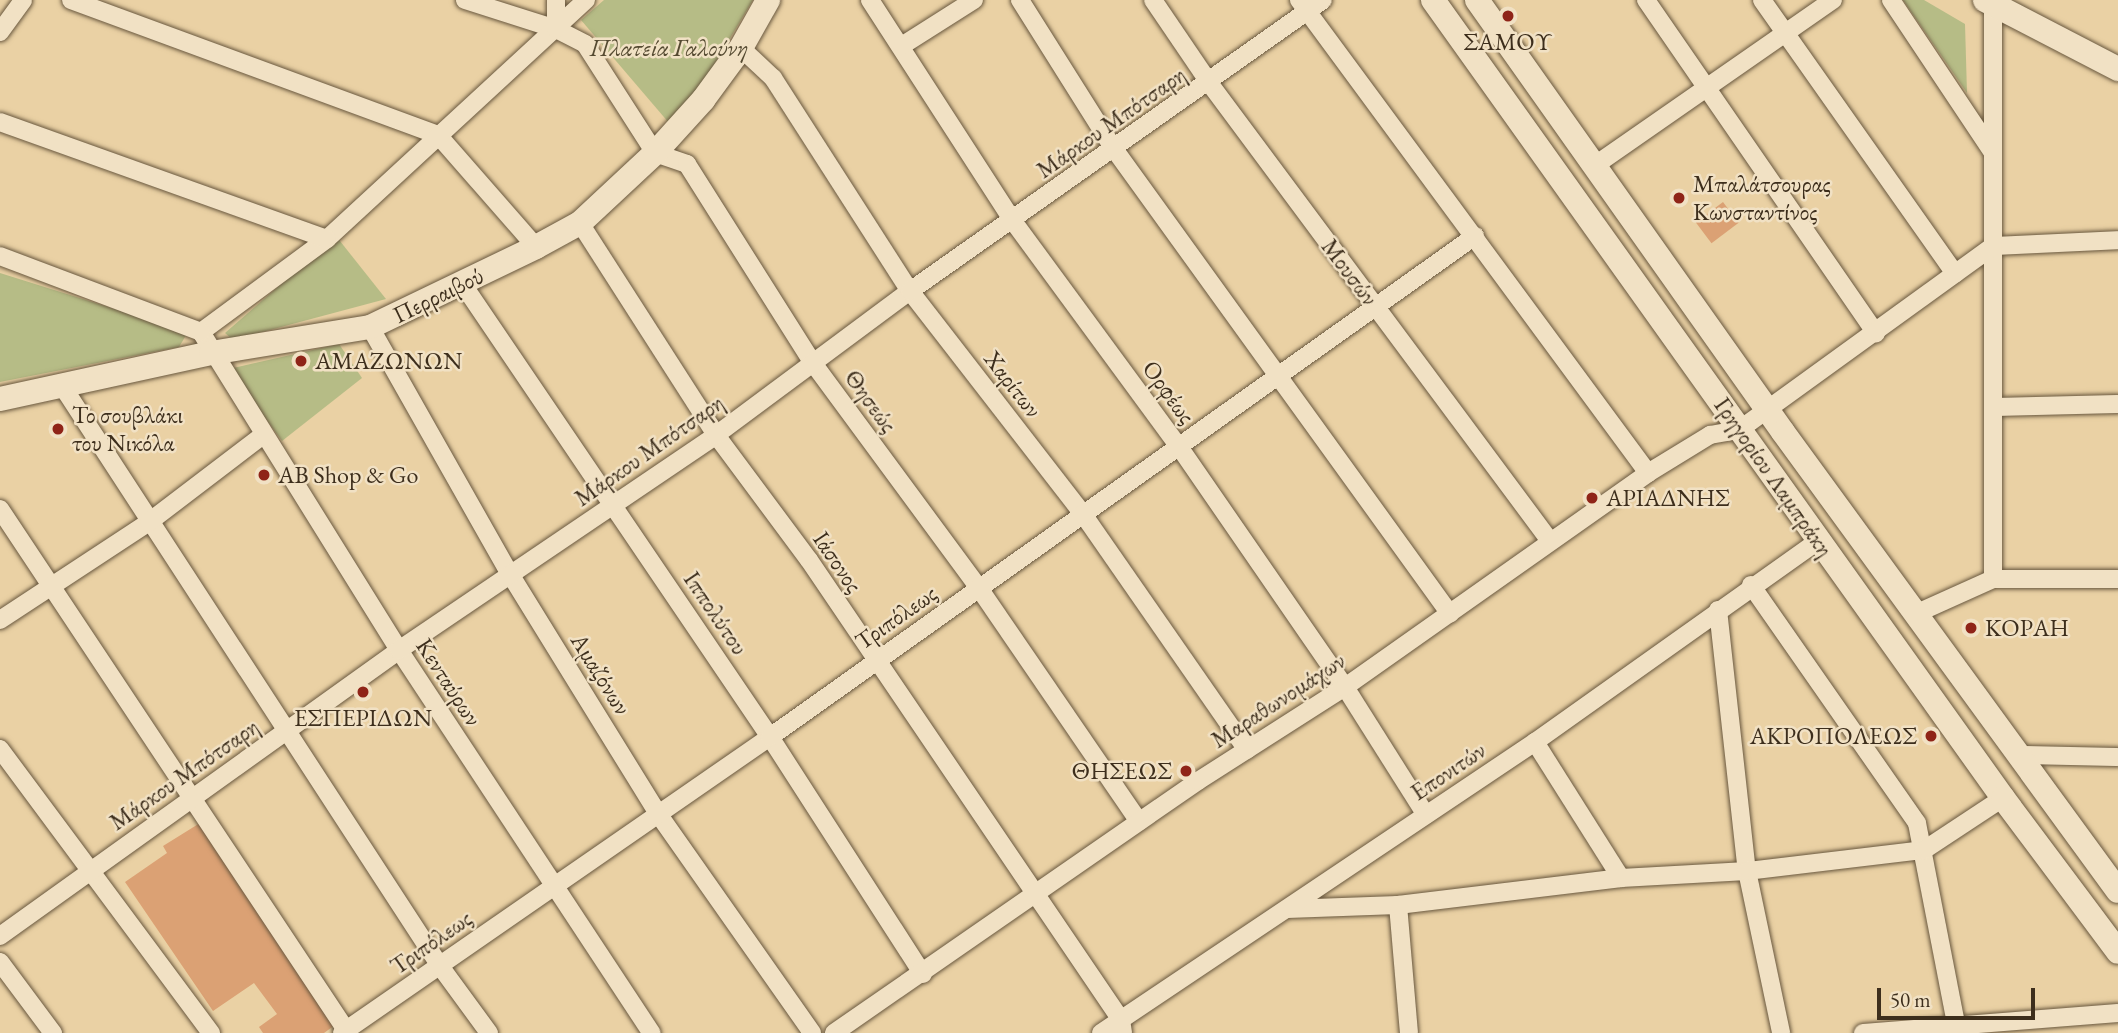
<!DOCTYPE html>
<html>
<head>
<meta charset="utf-8">
<style>
  body { margin:0 }
  #map { position:relative; width:2118px; height:1033px; overflow:hidden; background:#ead1a4; font-family:"EB Garamond",serif }
  div>[style] { position:absolute }
  .green>* { inset:0; background:#b6bc86 }
  .building>* { inset:0; background:#dba174; transform-origin:0 0 }
  .roads { filter:drop-shadow(0 0 2px #68573e) drop-shadow(0 0 2px #68573e) }
  .street>* { height:18px; margin:-9px; padding:0 9px; transform-origin:9px; border-radius:9px; background:#f1e1c4 }
  .secondary>* { height:24px; margin:-12px; padding:0 12px; transform-origin:12px; border-radius:12px; background:#f1e1c4 }
  .dots>* { width:19px; height:19px; translate:-50% -50%; box-sizing:border-box; border:4px solid #f1e1c4; border-radius:50% }
  span { translate:-50% -50%; white-space:nowrap; text-align:center; line-height:1.15; -webkit-text-stroke:5px #f1e1c4; paint-order:stroke }
  .poi-label { font-size:24px; color:#3d2e1c }
  .left { translate:0 -50%; text-align:left }
  .right { translate:-100% -50%; text-align:right }
  .park-label { font-size:24px; color:#554a31; font-style:italic }
  .street-label { font-size:24px; color:#3d2e1c }
  .scale { position:absolute; left:1877px; top:988px; width:158px; height:32px; box-sizing:border-box; border:4px solid #3d2e1c; border-top:0; padding-left:9px; font-size:21px; line-height:24px; white-space:nowrap; color:#3d2e1c; -webkit-text-stroke:5px #f1e1c4; paint-order:stroke }
</style>
</head>
<body>
<div id="map">
  <div class="green">
    <div style="clip-path:polygon(604px 0,753px 0,675px 130px,581px 20px)"></div>
    <div style="clip-path:polygon(1903px 0,1924px 0,1965px 24px,1967px 93px)"></div>
    <div style="clip-path:polygon(336px 236px,386px 299px,233px 340px,225px 333px)"></div>
    <div style="clip-path:polygon(0 273px,188px 332px,179px 347px,0 382px)"></div>
    <div style="clip-path:polygon(339px 344px,362px 378px,282px 441px,229px 369px)"></div>
  </div>
  <div class="building">
    <div style="left:1723px;top:202px;width:26px;height:34px;rotate:53deg"></div>
    <div style="clip-path:polygon(200px 823px,335px 1025px,324px 1033px,263px 1033px,259px 1027px,277px 1014px,254px 983px,213px 1011px,125px 882px,167px 853px,163px 846px)"></div>
  </div>
  <div class="roads">
    <div class="street">
      <div style="left:71px;top:0;width:391px;rotate:20.2deg"></div>
      <div style="left:438px;top:135px;width:149px;rotate:48.8deg"></div>
      <div style="left:465px;top:0;width:96px;rotate:17.7deg"></div>
      <div style="left:556px;top:29px;width:33px;rotate:27deg"></div>
      <div style="left:585px;top:44px;width:130px;rotate:57.3deg"></div>
      <div style="left:655px;top:153px;width:34px;rotate:19deg"></div>
      <div style="left:687px;top:164px;width:236px;rotate:57.7deg"></div>
      <div style="left:813px;top:363px;width:280px;rotate:53.6deg"></div>
      <div style="left:979px;top:588px;width:283px;rotate:55.6deg"></div>
      <div style="left:586px;top:0;width:352px;rotate:137.3deg"></div>
      <div style="left:327px;top:239px;width:157px;rotate:143.6deg"></div>
      <div style="left:201px;top:332px;width:375px;rotate:58.1deg"></div>
      <div style="left:399px;top:650px;width:459px;rotate:56.6deg"></div>
      <div style="left:870px;top:0;width:263px;rotate:57.1deg"></div>
      <div style="left:1013px;top:221px;width:282px;rotate:53.7deg"></div>
      <div style="left:1180px;top:448px;width:290px;rotate:55.4deg"></div>
      <div style="left:1345px;top:687px;width:151px;rotate:57.7deg"></div>
      <div style="left:1020px;top:0;width:173px;rotate:57.8deg"></div>
      <div style="left:1112px;top:146px;width:577px;rotate:54.16deg"></div>
      <div style="left:1153px;top:0;width:102px;rotate:55.8deg"></div>
      <div style="left:1210px;top:84px;width:570px;rotate:53.35deg"></div>
      <div style="left:1299px;top:0;width:588px;rotate:53.58deg"></div>
      <div style="left:1646px;top:0;width:405px;rotate:55.4deg"></div>
      <div style="left:1762px;top:0;width:335px;rotate:54.8deg"></div>
      <div style="left:1891px;top:0;width:184px;rotate:56.3deg"></div>
      <div style="left:556px;top:29px;width:29px;rotate:-90deg"></div>
      <div style="left:0;top:32px;width:39px;rotate:-54deg"></div>
      <div style="left:903px;top:45px;width:84px;rotate:-32.4deg"></div>
      <div style="left:741px;top:48px;width:44px;rotate:43.2deg"></div>
      <div style="left:773px;top:78px;width:253px;rotate:57.3deg"></div>
      <div style="left:910px;top:291px;width:282px;rotate:52.2deg"></div>
      <div style="left:1083px;top:514px;width:287px;rotate:55.2deg"></div>
      <div style="left:0;top:122px;width:347px;rotate:19.7deg"></div>
      <div style="left:1594px;top:166px;width:291px;rotate:-34.8deg"></div>
      <div style="left:580px;top:223px;width:252px;rotate:57.3deg"></div>
      <div style="left:716px;top:435px;width:156px;rotate:53.4deg"></div>
      <div style="left:809px;top:560px;width:556px;rotate:55.85deg"></div>
      <div style="left:1121px;top:1020px;width:13px;rotate:81deg"></div>
      <div style="left:1993px;top:246px;width:125px;rotate:-2.7deg"></div>
      <div style="left:0;top:256px;width:215px;rotate:20.7deg"></div>
      <div style="left:462px;top:283px;width:549px;rotate:55.85deg"></div>
      <div style="left:770px;top:737px;width:282px;rotate:57.2deg"></div>
      <div style="left:370px;top:327px;width:284px;rotate:60.5deg"></div>
      <div style="left:510px;top:574px;width:283px;rotate:58.3deg"></div>
      <div style="left:659px;top:815px;width:266px;rotate:54.9deg"></div>
      <div style="left:61px;top:384px;width:695px;rotate:56.93deg"></div>
      <div style="left:440px;top:966px;width:83px;rotate:53.8deg"></div>
      <div style="left:1994px;top:407px;width:124px;rotate:-1.4deg"></div>
      <div style="left:0;top:509px;width:629px;rotate:56.41deg"></div>
      <div style="left:1993px;top:579px;width:125px"></div>
      <div style="left:1751px;top:585px;width:290px;rotate:55.1deg"></div>
      <div style="left:1917px;top:823px;width:214px;rotate:79deg"></div>
      <div style="left:1718px;top:610px;width:263px;rotate:83.7deg"></div>
      <div style="left:1747px;top:871px;width:166px;rotate:78.1deg"></div>
      <div style="left:1915px;top:614px;width:85px;rotate:-24.2deg"></div>
      <div style="left:1993px;top:579px;width:579px;rotate:-90deg"></div>
      <div style="left:0;top:620px;width:178px;rotate:-33.3deg"></div>
      <div style="left:149px;top:522px;width:142px;rotate:-37.3deg"></div>
      <div style="left:1535px;top:742px;width:161px;rotate:57.7deg"></div>
      <div style="left:0;top:749px;width:354px;rotate:53.4deg"></div>
      <div style="left:2023px;top:755px;width:95px;rotate:1.2deg"></div>
      <div style="left:1398px;top:905px;width:128px;rotate:85.1deg"></div>
      <div style="left:1287px;top:909px;width:111px;rotate:-2.1deg"></div>
      <div style="left:1398px;top:905px;width:225px;rotate:-6.9deg"></div>
      <div style="left:1621px;top:878px;width:126px;rotate:-3.2deg"></div>
      <div style="left:1747px;top:871px;width:178px;rotate:-6.8deg"></div>
      <div style="left:1924px;top:850px;width:95px;rotate:-33.4deg"></div>
      <div style="left:0;top:936px;width:491px;rotate:-35.6deg"></div>
      <div style="left:399px;top:650px;width:383px;rotate:-34.1deg"></div>
      <div style="left:716px;top:435px;width:242px;rotate:-36.6deg"></div>
      <div style="left:910px;top:291px;width:505px;rotate:-35.17deg"></div>
      <div style="left:0;top:962px;width:89px;rotate:53.3deg"></div>
      <div style="left:342px;top:1033px;width:520px;rotate:-34.67deg"></div>
      <div style="left:770px;top:737px;width:865px;rotate:-35.4deg"></div>
      <div style="left:834px;top:1033px;width:443px;rotate:-34.7deg"></div>
      <div style="left:1198px;top:781px;width:174px;rotate:-32.6deg"></div>
      <div style="left:1345px;top:687px;width:371px;rotate:-35.2deg"></div>
      <div style="left:1648px;top:473px;width:73px;rotate:-31.5deg"></div>
      <div style="left:1710px;top:435px;width:29px;rotate:-10deg"></div>
      <div style="left:1739px;top:430px;width:314px;rotate:-35.9deg"></div>
      <div style="left:1101px;top:1033px;width:523px;rotate:-33.84deg"></div>
      <div style="left:1535px;top:742px;width:347px;rotate:-35.4deg"></div>
      <div style="left:1863px;top:1033px;width:256px;rotate:-4.5deg"></div>
    </div>
    <div class="secondary">
      <div style="left:1433px;top:0;width:981px;rotate:54.46deg"></div>
      <div style="left:2003px;top:798px;width:192px;rotate:53.2deg"></div>
      <div style="left:1477px;top:0;width:529px;rotate:54.69deg"></div>
      <div style="left:1783px;top:432px;width:568px;rotate:53.88deg"></div>
      <div style="left:1985px;top:0;width:150px;rotate:27.4deg"></div>
      <div style="left:0;top:399px;width:216px;rotate:-12.3deg"></div>
      <div style="left:211px;top:353px;width:161px;rotate:-9.3deg"></div>
      <div style="left:370px;top:327px;width:184px;rotate:-25.7deg"></div>
      <div style="left:536px;top:247px;width:50px;rotate:-28.6deg"></div>
      <div style="left:580px;top:223px;width:103px;rotate:-43deg"></div>
      <div style="left:655px;top:153px;width:72px;rotate:-47.8deg"></div>
      <div style="left:703px;top:100px;width:64px;rotate:-53.8deg"></div>
      <div style="left:741px;top:48px;width:55px;rotate:-60.6deg"></div>
    </div>
  </div>
  <div class="dots">
    <div style="left:1508px;top:16px;background:#8f2418"></div>
    <div style="left:1679px;top:198px;background:#8f2418"></div>
    <div style="left:301px;top:361px;background:#8f2418"></div>
    <div style="left:58px;top:429px;background:#8f2418"></div>
    <div style="left:264px;top:475px;background:#8f2418"></div>
    <div style="left:1592px;top:498px;background:#8f2418"></div>
    <div style="left:1971px;top:628px;background:#8f2418"></div>
    <div style="left:363px;top:692px;background:#8f2418"></div>
    <div style="left:1931px;top:736px;background:#8f2418"></div>
    <div style="left:1186px;top:771px;background:#8f2418"></div>
  </div>
  <div class="poi-label">
    <span style="left:1508px;top:42px">ΣΑΜΟΥ</span>
    <span class="left" style="left:1693px;top:198px">Μπαλάτσουρας<br>Κωνσταντίνος</span>
    <span class="left" style="left:315px;top:361px">ΑΜΑΖΩΝΩΝ</span>
    <span class="left" style="left:72px;top:429px">Το σουβλάκι<br>του Νικόλα</span>
    <span class="left" style="left:278px;top:475px">AB Shop &amp; Go</span>
    <span class="left" style="left:1606px;top:498px">ΑΡΙΑΔΝΗΣ</span>
    <span class="left" style="left:1985px;top:628px">ΚΟΡΑΗ</span>
    <span style="left:363px;top:718px">ΕΣΠΕΡΙΔΩΝ</span>
    <span class="right" style="left:1917px;top:736px">ΑΚΡΟΠΟΛΕΩΣ</span>
    <span class="right" style="left:1172px;top:771px">ΘΗΣΕΩΣ</span>
  </div>
  <div class="park-label">
    <span style="left:669px;top:48px">Πλατεία Γαλούνη</span>
  </div>
  <div class="street-label">
    <span style="left:1111px;top:122px;rotate:-35deg">Μάρκου Μπότσαρη</span>
    <span style="left:1350px;top:272px;rotate:53deg">Μουσών</span>
    <span style="left:438px;top:295px;rotate:-26deg">Περραιβού</span>
    <span style="left:1013px;top:384px;rotate:52deg">Χαρίτων</span>
    <span style="left:1169px;top:392px;rotate:54deg">Ορφέως</span>
    <span style="left:871px;top:401px;rotate:54deg">Θησεώς</span>
    <span style="left:649px;top:450px;rotate:-35deg">Μάρκου Μπότσαρη</span>
    <span style="left:1774px;top:477px;rotate:55deg">Γρηγορίου Λαμπράκη</span>
    <span style="left:838px;top:562px;rotate:56deg">Ιάσονος</span>
    <span style="left:716px;top:613px;rotate:56deg">Ιππολύτου</span>
    <span style="left:896px;top:617px;rotate:-35deg">Τριπόλεως</span>
    <span style="left:601px;top:674px;rotate:58deg">Αμαζόνων</span>
    <span style="left:449px;top:682px;rotate:57deg">Κενταύρων</span>
    <span style="left:1278px;top:700px;rotate:-33deg">Μαραθωνομάχων</span>
    <span style="left:1448px;top:771px;rotate:-34deg">Επονιτών</span>
    <span style="left:184px;top:774px;rotate:-35deg">Μάρκου Μπότσαρη</span>
    <span style="left:431px;top:942px;rotate:-35deg">Τριπόλεως</span>
  </div>
  <div class="scale">50 m</div>
</div>
</body>
</html>
